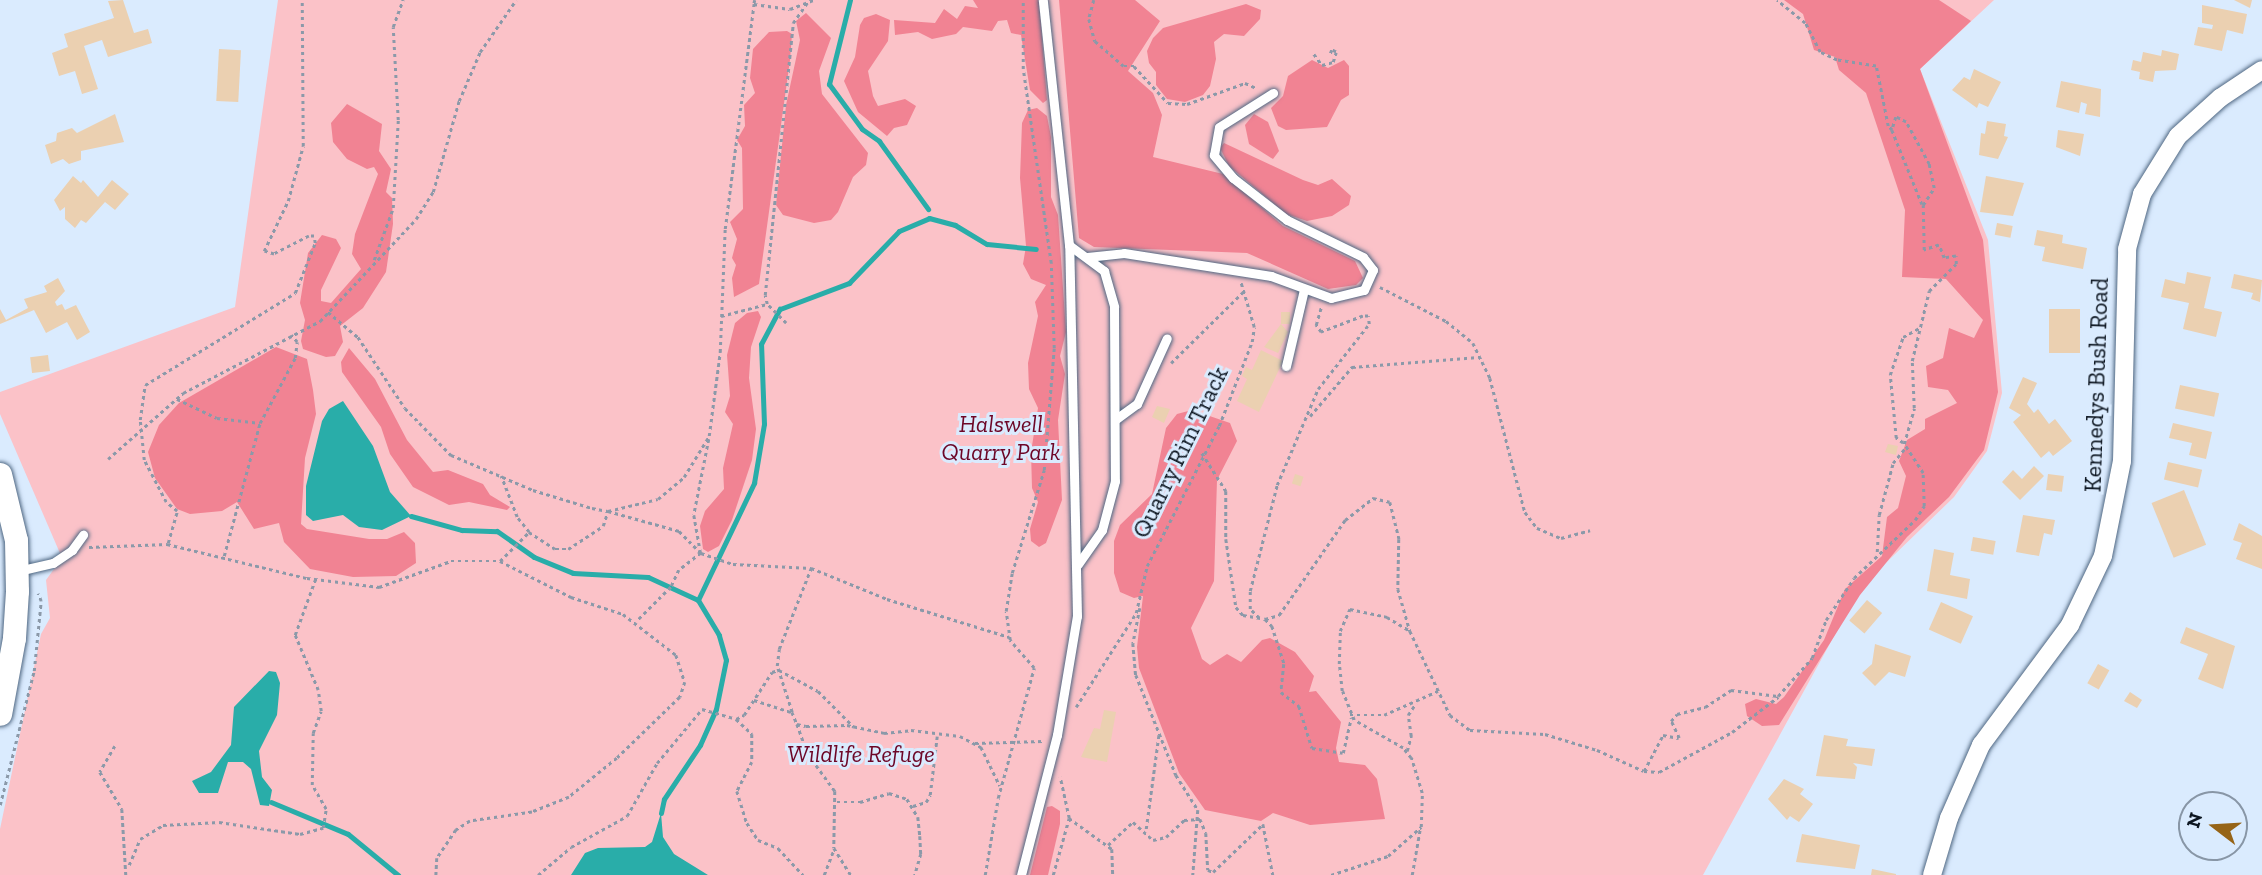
<!DOCTYPE html>
<html>
<head>
<meta charset="utf-8">
<style>
  body { margin:0 }
  #map { position:relative; width:2262px; height:875px; overflow:hidden; background:#daebfe; font-family:"Zilla Slab",serif }
  div>[style] { position:absolute }
  .green>* { inset:0; background:#fbc2c8 }
  .forest>* { inset:0; background:#f18393 }
  .water>* { inset:0; background:#29ada9 }
  .stream>* { height:5px; margin:-2.5px; padding:0 2.5px; transform-origin:2.5px; border-radius:2.5px; background:#29ada9 }
  .building>* { inset:0; background:#ebd0b1; transform-origin:0 0 }
  .path>* { height:2.5px; margin-top:-1.25px; transform-origin:0; background:repeating-linear-gradient(90deg,#8b99a9 0 3.5px,transparent 0 7px) }
  .roads { filter:drop-shadow(0 0 2px #4f6782) drop-shadow(0 0 2px #4f6782) }
  .service>* { height:9px; margin:-4.5px; padding:0 4.5px; transform-origin:4.5px; border-radius:4.5px; background:#fff }
  .minor>* { height:18px; margin:-9px; padding:0 9px; transform-origin:9px; border-radius:9px; background:#fff }
  .tertiary>* { height:23px; margin:-11.5px; padding:0 11.5px; transform-origin:11.5px; border-radius:11.5px; background:#fff }
  span { translate:-50% -50%; white-space:nowrap; text-align:center; line-height:1.15; -webkit-text-stroke:6px #daebfe; paint-order:stroke }
  .street-label { font-size:24px; color:#0d1621 }
  .park-label { font-size:24px; color:#6d0627; font-style:italic }
  .north { position:absolute; left:2178px; top:791px; width:70px; height:70px; box-sizing:border-box; background:#daebfe; border:2px solid #8896a6; border-radius:50%; rotate:287deg; font-size:19px; font-weight:700; line-height:28px; text-align:center; color:#0d1621 }
  .north::after { content:''; display:block; margin:auto; width:24px; height:32px; background:#966417; clip-path:polygon(50% 0,100% 100%,50% 72%,0 100%) }
</style>
</head>
<body>
<div id="map">
  <div class="green">
    <div style="clip-path:polygon(278px 0,1994px 0,1920px 69px,1988px 240px,2002px 393px,1987px 451px,1954px 497px,1861px 587px,1703px 875px,0 875px,0 829px,41px 634px,50px 618px,46px 580px,62px 558px,0 414px,0 392px,235px 307px)"></div>
  </div>
  <div class="forest">
    <div style="clip-path:polygon(973px 0,1039px 0,1047px 100px,1043px 103px,1030px 90px,1021px 35px,1011px 33px,1007px 20px,998px 21px,992px 31px,963px 27px,956px 34px,932px 39px,918px 32px,895px 35px,894px 20px,935px 23px,944px 9px,957px 19px,965px 6px,978px 8px)"></div>
    <div style="clip-path:polygon(1059px 0,1135px 0,1160px 21px,1128px 71px,1153px 93px,1162px 115px,1153px 157px,1223px 174px,1283px 226px,1355px 261px,1363px 278px,1356px 285px,1328px 289px,1247px 253px,1094px 247px,1079px 238px)"></div>
    <div style="clip-path:polygon(1784px 0,1939px 0,1971px 21px,1920px 69px,1983px 240px,1998px 392px,1984px 450px,1949px 497px,1907px 537px,1860px 595px,1779px 725px,1762px 726px,1747px 716px,1745px 704px,1756px 699px,1776px 704px,1784px 697px,1824px 640px,1845px 589px,1882px 556px,1887px 517px,1898px 508px,1906px 476px,1899px 461px,1907px 440px,1925px 429px,1925px 419px,1957px 403px,1948px 390px,1928px 387px,1926px 366px,1943px 358px,1949px 328px,1974px 338px,1983px 320px,1946px 279px,1902px 277px,1905px 210px,1866px 93px,1839px 70px,1835px 57px,1814px 50px,1803px 14px)"></div>
    <div style="clip-path:polygon(1246px 4px,1261px 10px,1260px 19px,1244px 36px,1224px 34px,1214px 42px,1216px 59px,1210px 86px,1203px 95px,1185px 102px,1167px 99px,1156px 85px,1156px 72px,1149px 63px,1147px 51px,1153px 38px,1163px 28px)"></div>
    <div style="clip-path:polygon(806px 13px,831px 38px,819px 71px,822px 94px,868px 153px,866px 165px,853px 177px,838px 212px,831px 220px,814px 223px,783px 215px,776px 205px,786px 105px,800px 40px,796px 21px)"></div>
    <div style="clip-path:polygon(876px 14px,890px 20px,888px 41px,868px 71px,873px 96px,878px 106px,905px 99px,916px 106px,907px 125px,894px 128px,887px 136px,858px 112px,844px 81px,855px 57px,860px 25px,864px 18px)"></div>
    <div style="clip-path:polygon(787px 31px,792px 34px,790px 60px,759px 284px,734px 297px,732px 278px,736px 265px,732px 258px,737px 239px,730px 222px,743px 209px,742px 148px,737px 140px,745px 126px,744px 105px,755px 93px,750px 78px,753px 49px,769px 32px)"></div>
    <div style="clip-path:polygon(1312px 60px,1328px 68px,1344px 60px,1349px 66px,1349px 95px,1341px 100px,1327px 127px,1286px 130px,1278px 126px,1271px 108px,1283px 96px,1288px 76px)"></div>
    <div style="clip-path:polygon(347px 104px,382px 124px,379px 151px,391px 169px,386px 192px,392px 198px,393px 224px,386px 272px,363px 308px,340px 326px,343px 342px,335px 356px,326px 357px,303px 349px,301px 341px,305px 320px,300px 303px,308px 253px,322px 235px,336px 239px,341px 248px,321px 290px,321px 301px,331px 303px,361px 269px,352px 254px,355px 234px,378px 174px,374px 167px,367px 169px,347px 159px,333px 142px,331px 123px)"></div>
    <div style="clip-path:polygon(1037px 108px,1047px 116px,1051px 137px,1051px 197px,1058px 215px,1066px 332px,1060px 356px,1065px 374px,1058px 420px,1062px 500px,1046px 543px,1039px 547px,1031px 541px,1030px 529px,1038px 502px,1032px 488px,1031px 452px,1038px 408px,1029px 389px,1028px 363px,1038px 316px,1035px 302px,1046px 285px,1031px 279px,1023px 264px,1026px 246px,1020px 178px,1022px 123px,1028px 110px)"></div>
    <div style="clip-path:polygon(1254px 114px,1268px 122px,1279px 151px,1273px 159px,1249px 144px,1245px 125px)"></div>
    <div style="clip-path:polygon(1224px 143px,1303px 180px,1318px 185px,1332px 179px,1351px 196px,1349px 205px,1332px 216px,1307px 221px,1286px 214px,1229px 166px,1220px 148px)"></div>
    <div style="clip-path:polygon(758px 311px,761px 317px,751px 347px,749px 378px,756px 429px,752px 460px,732px 520px,719px 546px,708px 552px,703px 549px,700px 526px,705px 511px,724px 489px,723px 468px,733px 424px,725px 412px,730px 396px,727px 355px,735px 323px,747px 313px)"></div>
    <div style="clip-path:polygon(276px 347px,307px 359px,313px 390px,316px 414px,305px 458px,301px 524px,307px 529px,369px 539px,387px 539px,404px 532px,415px 543px,416px 563px,396px 576px,353px 577px,310px 569px,284px 542px,279px 523px,254px 529px,237px 502px,222px 511px,190px 514px,177px 509px,155px 478px,148px 452px,159px 425px,179px 403px)"></div>
    <div style="clip-path:polygon(349px 348px,375px 379px,407px 440px,433px 472px,448px 470px,483px 484px,490px 495px,510px 507px,507px 510px,469px 502px,449px 505px,413px 487px,390px 454px,381px 427px,342px 372px,341px 362px)"></div>
    <div style="clip-path:polygon(1192px 410px,1230px 423px,1237px 441px,1217px 480px,1214px 581px,1191px 628px,1202px 659px,1210px 665px,1227px 654px,1241px 662px,1262px 640px,1270px 638px,1295px 652px,1314px 676px,1309px 692px,1316px 691px,1341px 722px,1336px 748px,1339px 762px,1365px 765px,1377px 779px,1385px 819px,1310px 825px,1273px 813px,1261px 821px,1205px 810px,1179px 773px,1139px 668px,1137px 647px,1143px 596px,1134px 598px,1120px 592px,1114px 573px,1114px 541px,1120px 525px,1152px 494px,1166px 428px,1177px 414px)"></div>
    <div style="clip-path:polygon(1052px 806px,1060px 811px,1060px 824px,1048px 875px,1030px 875px,1047px 807px)"></div>
  </div>
  <div class="water">
    <div style="clip-path:polygon(343px 401px,373px 446px,390px 492px,411px 516px,382px 530px,359px 527px,343px 515px,313px 521px,306px 515px,306px 486px,322px 421px,329px 409px)"></div>
    <div style="clip-path:polygon(269px 671px,276px 672px,280px 683px,277px 715px,259px 751px,262px 777px,272px 790px,269px 806px,260px 805px,251px 769px,243px 762px,228px 762px,218px 793px,199px 793px,192px 781px,211px 772px,231px 745px,234px 707px)"></div>
    <div style="clip-path:polygon(661px 813px,663px 837px,674px 854px,708px 875px,571px 875px,585px 853px,598px 848px,645px 847px,652px 842px)"></div>
  </div>
  <div class="stream">
    <div style="left:850px;top:0;width:87px;rotate:104deg"></div>
    <div style="left:829px;top:84px;width:56px;rotate:53.7deg"></div>
    <div style="left:862px;top:129px;width:21px;rotate:35deg"></div>
    <div style="left:879px;top:141px;width:84px;rotate:54.2deg"></div>
    <div style="left:411px;top:516px;width:53px;rotate:15.4deg"></div>
    <div style="left:462px;top:530px;width:35px;rotate:2deg"></div>
    <div style="left:497px;top:531px;width:45px;rotate:35.1deg"></div>
    <div style="left:534px;top:557px;width:42px;rotate:22.3deg"></div>
    <div style="left:573px;top:573px;width:75px;rotate:3.1deg"></div>
    <div style="left:648px;top:577px;width:55px;rotate:24.7deg"></div>
    <div style="left:698px;top:600px;width:130px;rotate:-64.4deg"></div>
    <div style="left:754px;top:483px;width:60px;rotate:-80.4deg"></div>
    <div style="left:764px;top:424px;width:80px;rotate:-92.1deg"></div>
    <div style="left:761px;top:344px;width:40px;rotate:-62deg"></div>
    <div style="left:780px;top:309px;width:74px;rotate:-20.6deg"></div>
    <div style="left:849px;top:283px;width:72px;rotate:-46.1deg"></div>
    <div style="left:899px;top:231px;width:33px;rotate:-23deg"></div>
    <div style="left:929px;top:218px;width:27px;rotate:15deg"></div>
    <div style="left:955px;top:225px;width:37px;rotate:31deg"></div>
    <div style="left:987px;top:244px;width:49px;rotate:5.8deg"></div>
    <div style="left:271px;top:802px;width:83px;rotate:22.6deg"></div>
    <div style="left:348px;top:834px;width:65px;rotate:39.4deg"></div>
    <div style="left:661px;top:813px;width:14px;rotate:-78deg"></div>
    <div style="left:664px;top:799px;width:65px;rotate:-56.3deg"></div>
    <div style="left:700px;top:745px;width:39px;rotate:-66deg"></div>
    <div style="left:716px;top:709px;width:50px;rotate:-78.5deg"></div>
    <div style="left:726px;top:660px;width:26px;rotate:-106deg"></div>
    <div style="left:719px;top:635px;width:41px;rotate:-121deg"></div>
  </div>
  <div class="building">
    <div style="clip-path:polygon(123px 0,134px 33px,148px 29px,152px 43px,108px 57px,102px 40px,84px 46px,98px 89px,82px 94px,75px 71px,59px 76px,52px 53px,68px 47px,64px 34px,114px 18px,108px 1px)"></div>
    <div style="clip-path:polygon(2234px 0,2252px 0,2250px 8px)"></div>
    <div style="clip-path:polygon(2202px 5px,2247px 14px,2243px 34px,2227px 30px,2222px 51px,2194px 45px,2198px 27px,2212px 29px,2213px 25px,2202px 23px)"></div>
    <div style="left:219px;top:49px;width:22px;height:52px;rotate:3deg"></div>
    <div style="clip-path:polygon(2162px 50px,2179px 54px,2176px 70px,2155px 71px,2153px 82px,2139px 79px,2140px 72px,2131px 70px,2133px 60px,2141px 62px,2143px 52px,2161px 56px)"></div>
    <div style="clip-path:polygon(1974px 69px,2001px 82px,1988px 107px,1979px 103px,1977px 108px,1952px 90px,1964px 77px,1970px 80px)"></div>
    <div style="clip-path:polygon(2061px 81px,2101px 89px,2100px 117px,2085px 114px,2087px 104px,2081px 102px,2079px 113px,2056px 107px)"></div>
    <div style="clip-path:polygon(115px 114px,124px 142px,81px 151px,81px 160px,69px 164px,63px 159px,51px 164px,45px 145px,56px 141px,57px 133px,72px 128px,77px 133px)"></div>
    <div style="clip-path:polygon(1987px 121px,2006px 124px,2004px 136px,2008px 137px,1998px 159px,1979px 155px,1981px 133px,1985px 134px)"></div>
    <div style="clip-path:polygon(2058px 130px,2084px 134px,2080px 156px,2056px 147px)"></div>
    <div style="clip-path:polygon(73px 176px,81px 183px,83px 180px,98px 197px,112px 180px,129px 194px,115px 210px,105px 202px,86px 223px,81px 220px,75px 228px,65px 219px,65px 207px,60px 211px,54px 200px)"></div>
    <div style="clip-path:polygon(1986px 176px,2024px 183px,2013px 216px,1980px 212px)"></div>
    <div style="left:1997px;top:223px;width:16px;height:12px;rotate:11deg"></div>
    <div style="clip-path:polygon(2037px 230px,2063px 235px,2062px 243px,2087px 248px,2083px 269px,2042px 261px,2045px 247px,2034px 245px)"></div>
    <div style="clip-path:polygon(2187px 272px,2211px 277px,2204px 308px,2222px 312px,2216px 337px,2183px 329px,2189px 303px,2161px 297px,2165px 279px,2185px 284px)"></div>
    <div style="clip-path:polygon(2234px 274px,2262px 280px,2260px 302px,2251px 299px,2253px 293px,2231px 288px)"></div>
    <div style="clip-path:polygon(58px 278px,65px 291px,55px 302px,57px 306px,62px 304px,65px 310px,76px 305px,90px 332px,77px 340px,67px 322px,46px 333px,34px 310px,0 324px,0 309px,6px 320px,28px 308px,24px 299px,47px 292px,44px 286px)"></div>
    <div style="left:2049px;top:309px;width:31px;height:44px"></div>
    <div style="left:1281px;top:312px;width:9px;height:12px"></div>
    <div style="clip-path:polygon(1281px 324px,1288px 332px,1278px 353px,1264px 347px)"></div>
    <div style="clip-path:polygon(1261px 350px,1283px 361px,1259px 412px,1237px 401px,1247px 379px,1242px 376px,1246px 367px,1252px 370px)"></div>
    <div style="left:48px;top:355px;width:16px;height:18px;rotate:83deg"></div>
    <div style="clip-path:polygon(2023px 377px,2037px 383px,2027px 404px,2034px 413px,2038px 409px,2049px 424px,2055px 419px,2072px 441px,2053px 456px,2049px 451px,2041px 458px,2013px 422px,2021px 415px,2009px 408px)"></div>
    <div style="left:2180px;top:385px;width:40px;height:24px;rotate:12deg"></div>
    <div style="clip-path:polygon(1157px 406px,1170px 409px,1164px 423px,1152px 417px)"></div>
    <div style="clip-path:polygon(2173px 423px,2212px 432px,2206px 459px,2189px 455px,2192px 443px,2169px 438px)"></div>
    <div style="clip-path:polygon(1888px 444px,1898px 446px,1896px 455px,1885px 452px)"></div>
    <div style="left:2168px;top:462px;width:35px;height:18px;rotate:13deg"></div>
    <div style="clip-path:polygon(2034px 466px,2044px 476px,2020px 500px,2002px 482px,2013px 470px,2022px 479px)"></div>
    <div style="left:1295px;top:474px;width:9px;height:10px;rotate:18deg"></div>
    <div style="left:2048px;top:474px;width:16px;height:16px;rotate:7deg"></div>
    <div style="left:2184px;top:490px;width:59px;height:35px;rotate:68deg"></div>
    <div style="clip-path:polygon(2023px 515px,2055px 520px,2052px 535px,2044px 533px,2039px 556px,2016px 552px)"></div>
    <div style="clip-path:polygon(2239px 523px,2262px 536px,2262px 569px,2236px 559px,2242px 543px,2233px 540px)"></div>
    <div style="left:1973px;top:537px;width:23px;height:14px;rotate:10deg"></div>
    <div style="clip-path:polygon(1934px 549px,1954px 553px,1950px 575px,1970px 579px,1967px 599px,1927px 591px)"></div>
    <div style="left:1867px;top:600px;width:20px;height:27px;rotate:41deg"></div>
    <div style="left:1941px;top:602px;width:35px;height:30px;rotate:24deg"></div>
    <div style="clip-path:polygon(2186px 627px,2235px 646px,2223px 689px,2198px 679px,2208px 654px,2180px 643px)"></div>
    <div style="clip-path:polygon(1875px 644px,1911px 656px,1905px 677px,1889px 672px,1875px 686px,1862px 673px,1872px 664px)"></div>
    <div style="left:2098px;top:664px;width:13px;height:22px;rotate:29deg"></div>
    <div style="clip-path:polygon(2130px 692px,2142px 700px,2137px 708px,2124px 701px)"></div>
    <div style="clip-path:polygon(1104px 710px,1116px 712px,1107px 762px,1081px 757px,1094px 728px,1100px 729px)"></div>
    <div style="clip-path:polygon(1824px 735px,1848px 739px,1846px 746px,1875px 749px,1872px 766px,1853px 763px,1857px 767px,1855px 779px,1816px 776px)"></div>
    <div style="clip-path:polygon(1784px 779px,1804px 789px,1800px 794px,1813px 804px,1799px 822px,1790px 816px,1787px 820px,1768px 799px)"></div>
    <div style="clip-path:polygon(1802px 834px,1860px 845px,1855px 869px,1796px 862px)"></div>
    <div style="clip-path:polygon(1872px 869px,1896px 874px,1896px 875px,1871px 875px)"></div>
  </div>
  <div class="path">
    <div style="left:755px;top:0;width:4px;rotate:104deg"></div>
    <div style="left:754px;top:4px;width:36px;rotate:8deg"></div>
    <div style="left:790px;top:9px;width:26px;rotate:-21deg"></div>
    <div style="left:1094px;top:0;width:20px;rotate:105deg"></div>
    <div style="left:1089px;top:19px;width:23px;rotate:75deg"></div>
    <div style="left:1095px;top:41px;width:38px;rotate:41deg"></div>
    <div style="left:1124px;top:66px;width:10px"></div>
    <div style="left:1134px;top:66px;width:50px;rotate:47.4deg"></div>
    <div style="left:1168px;top:103px;width:19px;rotate:3deg"></div>
    <div style="left:1187px;top:104px;width:62px;rotate:-19.9deg"></div>
    <div style="left:1245px;top:83px;width:12px;rotate:24deg"></div>
    <div style="left:1314px;top:54px;width:14px;rotate:54deg"></div>
    <div style="left:1322px;top:65px;width:11px;rotate:-15deg"></div>
    <div style="left:1333px;top:62px;width:10px;rotate:-73deg"></div>
    <div style="left:1336px;top:52px;width:4px;rotate:-153deg"></div>
    <div style="left:1332px;top:50px;width:5px;rotate:112deg"></div>
    <div style="left:1892px;top:130px;width:80px;rotate:67.9deg"></div>
    <div style="left:374px;top:260px;width:55px;rotate:-69.9deg"></div>
    <div style="left:393px;top:208px;width:88px;rotate:-86.7deg"></div>
    <div style="left:398px;top:120px;width:93px;rotate:-93.1deg"></div>
    <div style="left:393px;top:27px;width:29px;rotate:-70deg"></div>
    <div style="left:1380px;top:287px;width:74px;rotate:27.3deg"></div>
    <div style="left:1446px;top:321px;width:35px;rotate:39deg"></div>
    <div style="left:1473px;top:343px;width:39px;rotate:64deg"></div>
    <div style="left:1490px;top:378px;width:138px;rotate:75.4deg"></div>
    <div style="left:1525px;top:512px;width:20px;rotate:53deg"></div>
    <div style="left:1537px;top:528px;width:26px;rotate:23deg"></div>
    <div style="left:1561px;top:538px;width:30px;rotate:-15deg"></div>
    <div style="left:328px;top:312px;width:39px;rotate:40deg"></div>
    <div style="left:358px;top:337px;width:85px;rotate:56.5deg"></div>
    <div style="left:405px;top:408px;width:66px;rotate:45.6deg"></div>
    <div style="left:451px;top:455px;width:89px;rotate:23.1deg"></div>
    <div style="left:533px;top:490px;width:62px;rotate:17deg"></div>
    <div style="left:592px;top:508px;width:16px;rotate:11deg"></div>
    <div style="left:608px;top:511px;width:51px;rotate:-13.5deg"></div>
    <div style="left:658px;top:499px;width:34px;rotate:-40deg"></div>
    <div style="left:684px;top:477px;width:48px;rotate:-58.6deg"></div>
    <div style="left:709px;top:436px;width:85px;rotate:-82.5deg"></div>
    <div style="left:720px;top:352px;width:123px;rotate:-87.7deg"></div>
    <div style="left:725px;top:229px;width:227px;rotate:-82.7deg"></div>
    <div style="left:721px;top:316px;width:48px;rotate:-14.6deg"></div>
    <div style="left:786px;top:323px;width:27px;rotate:-135deg"></div>
    <div style="left:767px;top:304px;width:9px;rotate:-103deg"></div>
    <div style="left:765px;top:295px;width:273px;rotate:-84.1deg"></div>
    <div style="left:793px;top:23px;width:28px;rotate:-55deg"></div>
    <div style="left:1171px;top:363px;width:101px;rotate:-44.6deg"></div>
    <div style="left:177px;top:399px;width:44px;rotate:25.4deg"></div>
    <div style="left:217px;top:418px;width:43px;rotate:6.6deg"></div>
    <div style="left:1310px;top:416px;width:65px;rotate:-49.4deg"></div>
    <div style="left:1352px;top:367px;width:127px;rotate:-4.5deg"></div>
    <div style="left:709px;top:439px;width:77px;rotate:101.2deg"></div>
    <div style="left:694px;top:515px;width:39px;rotate:80deg"></div>
    <div style="left:701px;top:553px;width:34px;rotate:19deg"></div>
    <div style="left:733px;top:564px;width:78px;rotate:2.9deg"></div>
    <div style="left:811px;top:568px;width:82px;rotate:22.2deg"></div>
    <div style="left:887px;top:599px;width:128px;rotate:17.3deg"></div>
    <div style="left:1903px;top:443px;width:9px;rotate:-144deg"></div>
    <div style="left:1896px;top:438px;width:63px;rotate:-95.4deg"></div>
    <div style="left:1890px;top:375px;width:40px;rotate:-71.1deg"></div>
    <div style="left:1903px;top:337px;width:21px;rotate:-29deg"></div>
    <div style="left:1202px;top:453px;width:45px;rotate:57.7deg"></div>
    <div style="left:1226px;top:491px;width:48px;rotate:90deg"></div>
    <div style="left:1226px;top:539px;width:69px;rotate:81.6deg"></div>
    <div style="left:1236px;top:607px;width:11px;rotate:49deg"></div>
    <div style="left:1243px;top:615px;width:22px;rotate:10deg"></div>
    <div style="left:1265px;top:619px;width:15px;rotate:-16deg"></div>
    <div style="left:1279px;top:615px;width:116px;rotate:-55.2deg"></div>
    <div style="left:1345px;top:520px;width:36px;rotate:-38deg"></div>
    <div style="left:1373px;top:498px;width:17px;rotate:13deg"></div>
    <div style="left:1390px;top:502px;width:38px;rotate:76deg"></div>
    <div style="left:1399px;top:539px;width:50px;rotate:91.1deg"></div>
    <div style="left:1398px;top:589px;width:44px;rotate:74.1deg"></div>
    <div style="left:1410px;top:631px;width:93px;rotate:64.5deg"></div>
    <div style="left:1450px;top:715px;width:25px;rotate:37deg"></div>
    <div style="left:1470px;top:730px;width:75px;rotate:3.1deg"></div>
    <div style="left:1545px;top:734px;width:54px;rotate:17.1deg"></div>
    <div style="left:1597px;top:750px;width:51px;rotate:24.1deg"></div>
    <div style="left:1644px;top:771px;width:41px;rotate:-62.2deg"></div>
    <div style="left:1663px;top:735px;width:16px;rotate:11deg"></div>
    <div style="left:1679px;top:738px;width:19px;rotate:-115deg"></div>
    <div style="left:1671px;top:721px;width:9px;rotate:-49deg"></div>
    <div style="left:1677px;top:714px;width:29px;rotate:-14deg"></div>
    <div style="left:1705px;top:707px;width:31px;rotate:-33deg"></div>
    <div style="left:1731px;top:690px;width:47px;rotate:7.3deg"></div>
    <div style="left:1778px;top:696px;width:51px;rotate:-48.2deg"></div>
    <div style="left:1812px;top:658px;width:40px;rotate:-69.8deg"></div>
    <div style="left:1826px;top:620px;width:50px;rotate:-56.3deg"></div>
    <div style="left:1854px;top:578px;width:84px;rotate:-43.6deg"></div>
    <div style="left:1915px;top:520px;width:17px;rotate:-57deg"></div>
    <div style="left:1924px;top:506px;width:33px;rotate:-92deg"></div>
    <div style="left:1923px;top:473px;width:35px;rotate:-123deg"></div>
    <div style="left:1904px;top:444px;width:37px;rotate:-74deg"></div>
    <div style="left:1914px;top:408px;width:47px;rotate:-92.4deg"></div>
    <div style="left:1912px;top:361px;width:72px;rotate:-76.3deg"></div>
    <div style="left:1929px;top:291px;width:38px;rotate:-45deg"></div>
    <div style="left:1956px;top:264px;width:8px;rotate:-90deg"></div>
    <div style="left:1956px;top:256px;width:12px;rotate:171deg"></div>
    <div style="left:1944px;top:258px;width:14px;rotate:-111deg"></div>
    <div style="left:1939px;top:245px;width:16px;rotate:162deg"></div>
    <div style="left:1924px;top:250px;width:45px;rotate:-91.3deg"></div>
    <div style="left:1923px;top:205px;width:20px;rotate:-57deg"></div>
    <div style="left:1934px;top:188px;width:25px;rotate:-102deg"></div>
    <div style="left:1929px;top:164px;width:48px;rotate:-118.7deg"></div>
    <div style="left:1906px;top:122px;width:11px;rotate:-153deg"></div>
    <div style="left:1896px;top:117px;width:14px;rotate:107deg"></div>
    <div style="left:1892px;top:130px;width:6px;rotate:-135deg"></div>
    <div style="left:1888px;top:126px;width:61px;rotate:-101.3deg"></div>
    <div style="left:1876px;top:66px;width:39px;rotate:-171deg"></div>
    <div style="left:1837px;top:60px;width:19px;rotate:-155deg"></div>
    <div style="left:1820px;top:52px;width:33px;rotate:-117deg"></div>
    <div style="left:1805px;top:23px;width:36px;rotate:-141deg"></div>
    <div style="left:108px;top:459px;width:100px;rotate:-41.3deg"></div>
    <div style="left:183px;top:393px;width:155px;rotate:-27.7deg"></div>
    <div style="left:320px;top:321px;width:140px;rotate:-46.7deg"></div>
    <div style="left:416px;top:219px;width:32px;rotate:-58deg"></div>
    <div style="left:433px;top:192px;width:95px;rotate:-74.1deg"></div>
    <div style="left:459px;top:101px;width:53px;rotate:-66.8deg"></div>
    <div style="left:480px;top:52px;width:63px;rotate:-55.3deg"></div>
    <div style="left:529px;top:532px;width:31px;rotate:33deg"></div>
    <div style="left:555px;top:549px;width:13px"></div>
    <div style="left:568px;top:549px;width:42px;rotate:-33.3deg"></div>
    <div style="left:603px;top:526px;width:16px;rotate:-72deg"></div>
    <div style="left:608px;top:511px;width:74px;rotate:15.7deg"></div>
    <div style="left:679px;top:531px;width:31px;rotate:45deg"></div>
    <div style="left:701px;top:553px;width:28px;rotate:142deg"></div>
    <div style="left:679px;top:570px;width:19px;rotate:115deg"></div>
    <div style="left:671px;top:587px;width:48px;rotate:135deg"></div>
    <div style="left:168px;top:543px;width:33px;rotate:-74deg"></div>
    <div style="left:177px;top:511px;width:14px;rotate:-141deg"></div>
    <div style="left:166px;top:502px;width:47px;rotate:-117.6deg"></div>
    <div style="left:144px;top:460px;width:40px;rotate:-95.7deg"></div>
    <div style="left:140px;top:420px;width:35px;rotate:-82deg"></div>
    <div style="left:145px;top:385px;width:176px;rotate:-31.5deg"></div>
    <div style="left:295px;top:293px;width:54px;rotate:-68.2deg"></div>
    <div style="left:315px;top:243px;width:7px;rotate:-98deg"></div>
    <div style="left:314px;top:236px;width:5px;rotate:180deg"></div>
    <div style="left:309px;top:236px;width:39px;rotate:153deg"></div>
    <div style="left:274px;top:254px;width:10px;rotate:-163deg"></div>
    <div style="left:264px;top:251px;width:55px;rotate:-64.4deg"></div>
    <div style="left:288px;top:201px;width:57px;rotate:-74.7deg"></div>
    <div style="left:303px;top:146px;width:146px;rotate:-90.4deg"></div>
    <div style="left:89px;top:547px;width:78px;rotate:-2.2deg"></div>
    <div style="left:167px;top:544px;width:144px;rotate:13.7deg"></div>
    <div style="left:307px;top:578px;width:73px;rotate:7.1deg"></div>
    <div style="left:379px;top:587px;width:77px;rotate:-19.9deg"></div>
    <div style="left:451px;top:561px;width:49px"></div>
    <div style="left:500px;top:561px;width:80px;rotate:26.9deg"></div>
    <div style="left:571px;top:597px;width:55px;rotate:18.1deg"></div>
    <div style="left:623px;top:614px;width:67px;rotate:37.7deg"></div>
    <div style="left:676px;top:655px;width:28px;rotate:72deg"></div>
    <div style="left:685px;top:682px;width:16px;rotate:108deg"></div>
    <div style="left:680px;top:697px;width:88px;rotate:135.9deg"></div>
    <div style="left:617px;top:758px;width:62px;rotate:140.9deg"></div>
    <div style="left:569px;top:797px;width:40px;rotate:158deg"></div>
    <div style="left:532px;top:812px;width:63px;rotate:171.7deg"></div>
    <div style="left:470px;top:821px;width:17px;rotate:147deg"></div>
    <div style="left:456px;top:830px;width:34px;rotate:124deg"></div>
    <div style="left:437px;top:858px;width:17px;rotate:93deg"></div>
    <div style="left:1877px;top:552px;width:37px;rotate:-87deg"></div>
    <div style="left:1879px;top:515px;width:54px;rotate:-74.9deg"></div>
    <div style="left:1893px;top:463px;width:19px;rotate:-51deg"></div>
    <div style="left:224px;top:556px;width:138px;rotate:-74.9deg"></div>
    <div style="left:260px;top:423px;width:74px;rotate:-61.7deg"></div>
    <div style="left:295px;top:358px;width:16px;rotate:-83deg"></div>
    <div style="left:297px;top:342px;width:9px;rotate:-131deg"></div>
    <div style="left:500px;top:561px;width:41px;rotate:-45deg"></div>
    <div style="left:529px;top:532px;width:19px;rotate:-129deg"></div>
    <div style="left:517px;top:517px;width:44px;rotate:-111.3deg"></div>
    <div style="left:1140px;top:608px;width:36px;rotate:101deg"></div>
    <div style="left:1133px;top:643px;width:32px;rotate:85deg"></div>
    <div style="left:1136px;top:675px;width:108px;rotate:68.2deg"></div>
    <div style="left:1176px;top:775px;width:41px;rotate:57.8deg"></div>
    <div style="left:1198px;top:810px;width:65px;rotate:94.4deg"></div>
    <div style="left:1259px;top:618px;width:13px;rotate:-135deg"></div>
    <div style="left:1250px;top:609px;width:18px;rotate:-90deg"></div>
    <div style="left:1250px;top:591px;width:109px;rotate:-75.7deg"></div>
    <div style="left:1277px;top:485px;width:104px;rotate:-66.9deg"></div>
    <div style="left:1318px;top:389px;width:83px;rotate:-51.9deg"></div>
    <div style="left:1369px;top:324px;width:8px;rotate:-97deg"></div>
    <div style="left:1368px;top:316px;width:5px;rotate:180deg"></div>
    <div style="left:1363px;top:316px;width:45px;rotate:159.1deg"></div>
    <div style="left:1321px;top:332px;width:9px;rotate:-126deg"></div>
    <div style="left:1316px;top:325px;width:18px;rotate:-74deg"></div>
    <div style="left:1265px;top:619px;width:10px;rotate:45deg"></div>
    <div style="left:1272px;top:626px;width:40px;rotate:72deg"></div>
    <div style="left:1284px;top:664px;width:28px;rotate:96deg"></div>
    <div style="left:1281px;top:692px;width:23px;rotate:38deg"></div>
    <div style="left:1299px;top:706px;width:44px;rotate:72.8deg"></div>
    <div style="left:1312px;top:748px;width:31px;rotate:9deg"></div>
    <div style="left:1343px;top:753px;width:36px;rotate:-77deg"></div>
    <div style="left:754px;top:700px;width:40px;rotate:18deg"></div>
    <div style="left:792px;top:712px;width:13px;rotate:67deg"></div>
    <div style="left:797px;top:724px;width:9px;rotate:13deg"></div>
    <div style="left:806px;top:726px;width:41px;rotate:-1.4deg"></div>
    <div style="left:847px;top:725px;width:38px;rotate:12deg"></div>
    <div style="left:884px;top:733px;width:27px;rotate:-6deg"></div>
    <div style="left:911px;top:730px;width:49px;rotate:7deg"></div>
    <div style="left:960px;top:736px;width:24px;rotate:28deg"></div>
    <div style="left:981px;top:747px;width:43px;rotate:64deg"></div>
    <div style="left:1076px;top:707px;width:112px;rotate:-57.4deg"></div>
    <div style="left:1136px;top:613px;width:48px;rotate:-76.8deg"></div>
    <div style="left:1147px;top:566px;width:157px;rotate:-62.8deg"></div>
    <div style="left:1219px;top:426px;width:90px;rotate:-68.6deg"></div>
    <div style="left:1252px;top:342px;width:15px;rotate:-82deg"></div>
    <div style="left:1254px;top:327px;width:46px;rotate:-106.5deg"></div>
    <div style="left:792px;top:712px;width:48px;rotate:-108.1deg"></div>
    <div style="left:777px;top:666px;width:17px;rotate:-83deg"></div>
    <div style="left:779px;top:649px;width:87px;rotate:-68.4deg"></div>
    <div style="left:1350px;top:715px;width:34px"></div>
    <div style="left:1384px;top:715px;width:59px;rotate:-24deg"></div>
    <div style="left:736px;top:719px;width:22px;rotate:43deg"></div>
    <div style="left:752px;top:734px;width:28px;rotate:90deg"></div>
    <div style="left:752px;top:762px;width:33px;rotate:117deg"></div>
    <div style="left:737px;top:791px;width:34px;rotate:73deg"></div>
    <div style="left:747px;top:823px;width:20px;rotate:57deg"></div>
    <div style="left:758px;top:840px;width:22px;rotate:22deg"></div>
    <div style="left:778px;top:848px;width:37px;rotate:47deg"></div>
    <div style="left:797px;top:724px;width:32px;rotate:70deg"></div>
    <div style="left:808px;top:754px;width:46px;rotate:53.9deg"></div>
    <div style="left:835px;top:791px;width:57px;rotate:91deg"></div>
    <div style="left:834px;top:848px;width:32px;rotate:58deg"></div>
    <div style="left:975px;top:743px;width:68px;rotate:-1.7deg"></div>
    <div style="left:115px;top:746px;width:30px;rotate:120deg"></div>
    <div style="left:100px;top:772px;width:43px;rotate:59.3deg"></div>
    <div style="left:122px;top:809px;width:66px;rotate:86.5deg"></div>
    <div style="left:1407px;top:751px;width:16px;rotate:-75deg"></div>
    <div style="left:1411px;top:736px;width:21px;rotate:-98deg"></div>
    <div style="left:1408px;top:715px;width:14px;rotate:-56deg"></div>
    <div style="left:1644px;top:771px;width:15px;rotate:4deg"></div>
    <div style="left:1659px;top:772px;width:83px;rotate:-28.7deg"></div>
    <div style="left:1732px;top:732px;width:58px;rotate:-37.3deg"></div>
    <div style="left:837px;top:802px;width:23px"></div>
    <div style="left:860px;top:802px;width:30px;rotate:-17deg"></div>
    <div style="left:889px;top:793px;width:19px;rotate:18deg"></div>
    <div style="left:907px;top:799px;width:21px;rotate:59deg"></div>
    <div style="left:918px;top:817px;width:19px;rotate:84deg"></div>
    <div style="left:920px;top:836px;width:18px;rotate:87deg"></div>
    <div style="left:921px;top:854px;width:22px;rotate:106deg"></div>
    <div style="left:0;top:805px;width:138px;rotate:-75.8deg"></div>
    <div style="left:34px;top:671px;width:70px;rotate:-84.3deg"></div>
    <div style="left:41px;top:601px;width:8px;rotate:-113deg"></div>
    <div style="left:913px;top:806px;width:14px;rotate:-17deg"></div>
    <div style="left:926px;top:802px;width:8px;rotate:-60deg"></div>
    <div style="left:930px;top:795px;width:59px;rotate:-83.2deg"></div>
    <div style="left:1069px;top:818px;width:53px;rotate:35.8deg"></div>
    <div style="left:1112px;top:849px;width:26px;rotate:88deg"></div>
    <div style="left:1146px;top:829px;width:97px;rotate:-82.3deg"></div>
    <div style="left:1108px;top:845px;width:34px;rotate:-43deg"></div>
    <div style="left:1133px;top:822px;width:27px;rotate:42deg"></div>
    <div style="left:1153px;top:840px;width:13px;rotate:-13deg"></div>
    <div style="left:1166px;top:837px;width:25px;rotate:-43deg"></div>
    <div style="left:1184px;top:820px;width:16px;rotate:-4deg"></div>
    <div style="left:1200px;top:819px;width:15px;rotate:67deg"></div>
    <div style="left:1206px;top:833px;width:37px;rotate:87deg"></div>
    <div style="left:1208px;top:870px;width:5px;rotate:22deg"></div>
    <div style="left:1213px;top:872px;width:69px;rotate:-43.8deg"></div>
    <div style="left:1263px;top:824px;width:52px;rotate:78.9deg"></div>
    <div style="left:129px;top:865px;width:28px;rotate:-67deg"></div>
    <div style="left:140px;top:839px;width:27px;rotate:-31deg"></div>
    <div style="left:163px;top:825px;width:56px;rotate:-3.1deg"></div>
    <div style="left:219px;top:822px;width:82px;rotate:8.4deg"></div>
    <div style="left:300px;top:834px;width:24px;rotate:-15deg"></div>
    <div style="left:323px;top:828px;width:19px;rotate:-81deg"></div>
    <div style="left:326px;top:809px;width:28px;rotate:-120deg"></div>
    <div style="left:312px;top:785px;width:52px;rotate:-88.9deg"></div>
    <div style="left:313px;top:733px;width:23px;rotate:-70deg"></div>
    <div style="left:321px;top:711px;width:21px;rotate:-98deg"></div>
    <div style="left:318px;top:690px;width:60px;rotate:-112.7deg"></div>
    <div style="left:295px;top:635px;width:59px;rotate:-70deg"></div>
    <div style="left:538px;top:875px;width:43px;rotate:-40.3deg"></div>
    <div style="left:571px;top:847px;width:64px;rotate:-29deg"></div>
    <div style="left:627px;top:816px;width:61px;rotate:-60.5deg"></div>
    <div style="left:657px;top:763px;width:70px;rotate:-50.2deg"></div>
    <div style="left:702px;top:709px;width:35px;rotate:16deg"></div>
    <div style="left:736px;top:719px;width:9px;rotate:-27deg"></div>
    <div style="left:744px;top:715px;width:51px;rotate:-56.9deg"></div>
    <div style="left:772px;top:672px;width:7px;rotate:-16deg"></div>
    <div style="left:779px;top:670px;width:44px;rotate:28.3deg"></div>
    <div style="left:818px;top:691px;width:51px;rotate:45deg"></div>
    <div style="left:824px;top:875px;width:28px;rotate:-69deg"></div>
    <div style="left:985px;top:875px;width:78px;rotate:-80.4deg"></div>
    <div style="left:998px;top:798px;width:135px;rotate:-74.5deg"></div>
    <div style="left:1034px;top:668px;width:37px;rotate:-131deg"></div>
    <div style="left:1010px;top:640px;width:29px;rotate:-98deg"></div>
    <div style="left:1006px;top:611px;width:38px;rotate:-81deg"></div>
    <div style="left:1012px;top:573px;width:108px;rotate:-72.7deg"></div>
    <div style="left:1044px;top:470px;width:122px;rotate:-85.3deg"></div>
    <div style="left:1054px;top:348px;width:85px;rotate:-92deg"></div>
    <div style="left:1051px;top:263px;width:196px;rotate:-98.2deg"></div>
    <div style="left:1023px;top:69px;width:69px;rotate:-90deg"></div>
    <div style="left:1053px;top:875px;width:59px;rotate:-74.3deg"></div>
    <div style="left:1069px;top:818px;width:42px;rotate:-102.4deg"></div>
    <div style="left:1331px;top:875px;width:60px;rotate:-18.4deg"></div>
    <div style="left:1388px;top:856px;width:44px;rotate:-41.3deg"></div>
    <div style="left:1421px;top:827px;width:34px;rotate:-88deg"></div>
    <div style="left:1422px;top:793px;width:37px;rotate:-107deg"></div>
    <div style="left:1411px;top:758px;width:13px;rotate:-129deg"></div>
    <div style="left:1403px;top:748px;width:56px;rotate:-150.3deg"></div>
    <div style="left:1354px;top:720px;width:31px;rotate:-112deg"></div>
    <div style="left:1342px;top:691px;width:27px;rotate:-96deg"></div>
    <div style="left:1339px;top:664px;width:33px;rotate:-88deg"></div>
    <div style="left:1340px;top:631px;width:24px;rotate:-66deg"></div>
    <div style="left:1350px;top:609px;width:38px;rotate:12deg"></div>
    <div style="left:1387px;top:617px;width:27px;rotate:31deg"></div>
    <div style="left:1412px;top:875px;width:47px;rotate:-80.1deg"></div>
  </div>
  <div class="roads">
    <div class="service">
      <div style="left:1069px;top:245px;width:44px;rotate:36.6deg"></div>
      <div style="left:1104px;top:271px;width:37px;rotate:74deg"></div>
      <div style="left:1114px;top:307px;width:174px;rotate:89.7deg"></div>
      <div style="left:1115px;top:481px;width:51px;rotate:104.9deg"></div>
      <div style="left:1102px;top:530px;width:42px;rotate:125.2deg"></div>
      <div style="left:1087px;top:257px;width:37px;rotate:-6deg"></div>
      <div style="left:1124px;top:253px;width:149px;rotate:8.9deg"></div>
      <div style="left:1271px;top:276px;width:64px;rotate:20.1deg"></div>
      <div style="left:1331px;top:298px;width:34px;rotate:-14deg"></div>
      <div style="left:1364px;top:290px;width:22px;rotate:-66deg"></div>
      <div style="left:1373px;top:270px;width:16px;rotate:-128deg"></div>
      <div style="left:1363px;top:257px;width:85px;rotate:-154deg"></div>
      <div style="left:1287px;top:220px;width:68px;rotate:-142.1deg"></div>
      <div style="left:1233px;top:178px;width:30px;rotate:-130deg"></div>
      <div style="left:1214px;top:155px;width:28px;rotate:-80deg"></div>
      <div style="left:1219px;top:127px;width:64px;rotate:-32.2deg"></div>
      <div style="left:1286px;top:366px;width:79px;rotate:-76.8deg"></div>
      <div style="left:1116px;top:419px;width:26px;rotate:-36deg"></div>
      <div style="left:1137px;top:404px;width:72px;rotate:-65.6deg"></div>
      <div style="left:18px;top:571px;width:36px;rotate:-13deg"></div>
      <div style="left:53px;top:563px;width:23px;rotate:-34deg"></div>
      <div style="left:72px;top:550px;width:19px;rotate:-54deg"></div>
      <div style="left:1021px;top:875px;width:145px;rotate:-75.6deg"></div>
      <div style="left:1057px;top:735px;width:121px;rotate:-80.5deg"></div>
      <div style="left:1077px;top:616px;width:371px;rotate:-91.2deg"></div>
      <div style="left:1069px;top:245px;width:246px;rotate:-96.1deg"></div>
    </div>
    <div class="minor">
      <div style="left:1932px;top:875px;width:59px;rotate:-73.4deg"></div>
      <div style="left:1949px;top:818px;width:80px;rotate:-66.3deg"></div>
      <div style="left:1981px;top:745px;width:149px;rotate:-53.4deg"></div>
      <div style="left:2070px;top:625px;width:76px;rotate:-64.4deg"></div>
      <div style="left:2103px;top:556px;width:97px;rotate:-78.7deg"></div>
      <div style="left:2122px;top:461px;width:212px;rotate:-88.6deg"></div>
      <div style="left:2127px;top:249px;width:57px;rotate:-74.7deg"></div>
      <div style="left:2142px;top:194px;width:68px;rotate:-58.2deg"></div>
      <div style="left:2178px;top:136px;width:57px;rotate:-42.1deg"></div>
      <div style="left:2220px;top:98px;width:50px;rotate:-33.7deg"></div>
    </div>
    <div class="tertiary">
      <div style="left:0;top:474px;width:68px;rotate:76.4deg"></div>
      <div style="left:16px;top:540px;width:51px;rotate:88.9deg"></div>
      <div style="left:17px;top:591px;width:47px;rotate:93.7deg"></div>
      <div style="left:14px;top:638px;width:77px;rotate:100.4deg"></div>
    </div>
  </div>
  <div class="street-label">
    <span style="left:2096px;top:385px;rotate:-88deg">Kennedys Bush Road</span>
    <span style="left:1180px;top:452px;rotate:-64deg">Quarry Rim Track</span>
  </div>
  <div class="park-label">
    <span style="left:1001px;top:438px">Halswell<br>Quarry Park</span>
    <span style="left:861px;top:754px">Wildlife Refuge</span>
  </div>
  <div class="north">N</div>
</div>
</body>
</html>
